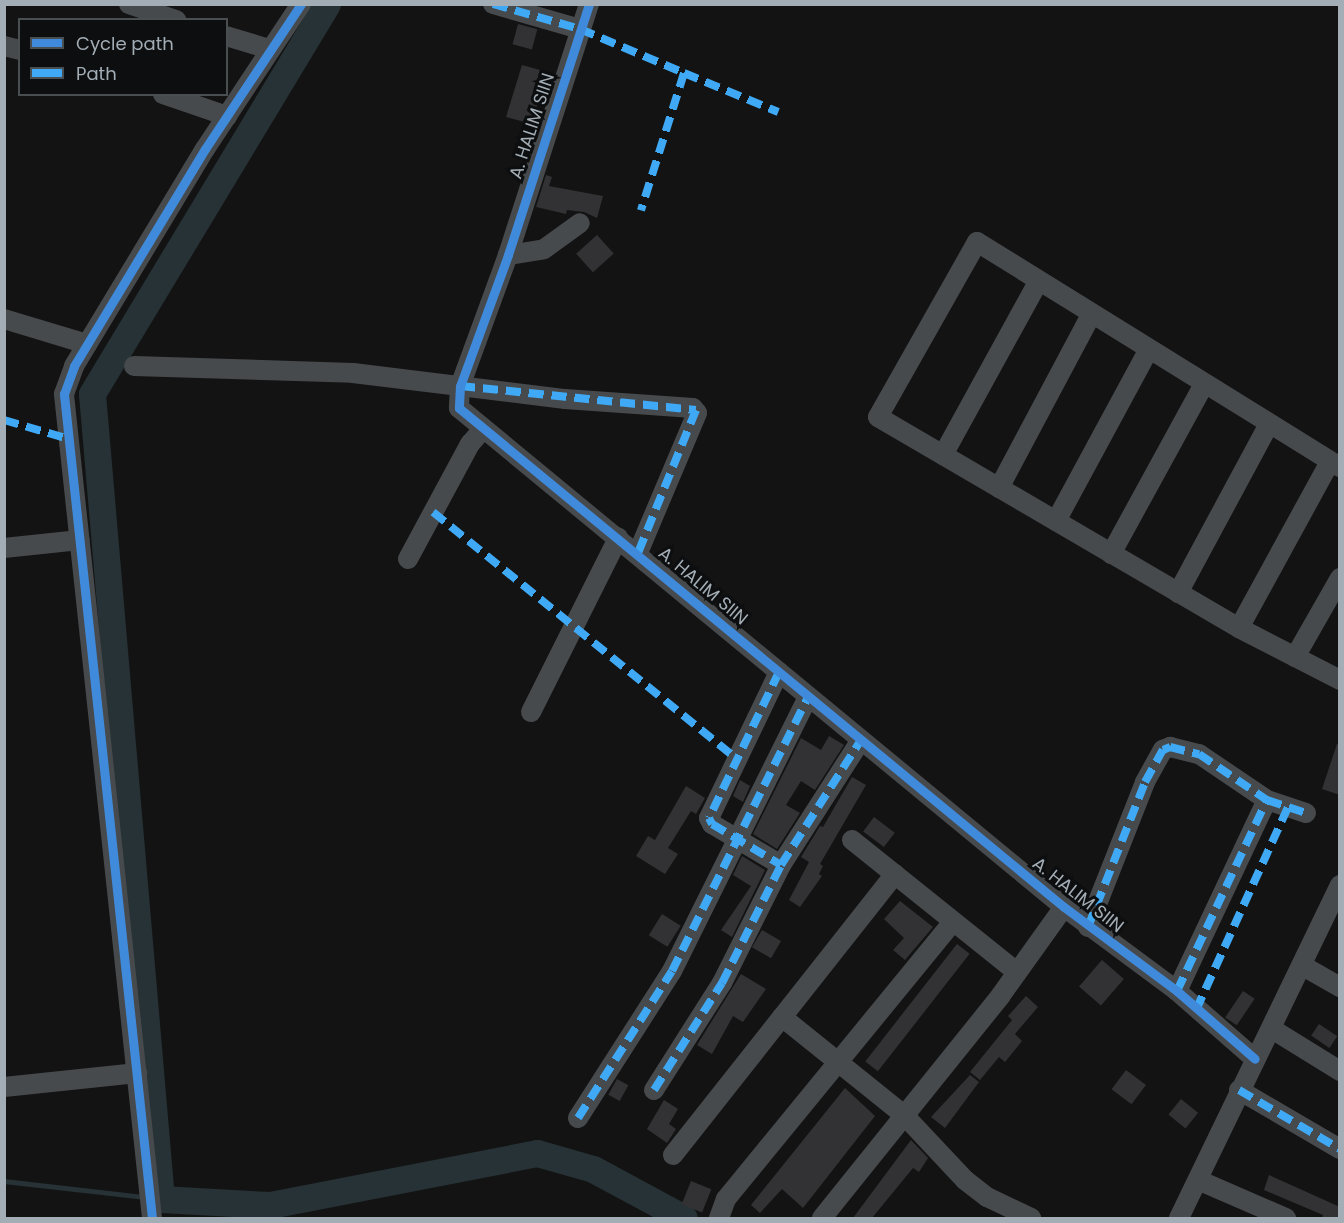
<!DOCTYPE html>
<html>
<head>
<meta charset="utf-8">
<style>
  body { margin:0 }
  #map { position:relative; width:1344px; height:1223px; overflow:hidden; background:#131313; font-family:Poppins,sans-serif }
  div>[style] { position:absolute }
  .stream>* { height:4.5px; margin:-2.25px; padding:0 2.25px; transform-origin:2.25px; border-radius:2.25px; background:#263235 }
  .river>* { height:27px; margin:-13.5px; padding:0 13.5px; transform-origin:13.5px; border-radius:13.5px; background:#263235 }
  .building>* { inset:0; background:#323234; transform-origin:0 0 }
  .minor>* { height:20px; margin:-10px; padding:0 10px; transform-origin:10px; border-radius:10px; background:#474a4c }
  .quiet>* { height:8px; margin-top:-4px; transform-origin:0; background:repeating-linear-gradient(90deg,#3fa9f5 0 15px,transparent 0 23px) }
  .cycleway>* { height:9px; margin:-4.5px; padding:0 4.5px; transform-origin:4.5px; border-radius:4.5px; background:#408adc }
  span { translate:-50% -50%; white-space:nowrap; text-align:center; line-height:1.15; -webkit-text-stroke:6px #0d0e0f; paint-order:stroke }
  .street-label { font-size:18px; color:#a3adb5 }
  .frame { position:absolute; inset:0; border:6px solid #a3adb5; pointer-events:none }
  .legend { position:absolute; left:18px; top:18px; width:210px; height:78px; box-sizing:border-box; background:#0d0e0f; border:2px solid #494e51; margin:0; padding:8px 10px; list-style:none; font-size:18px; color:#a3adb5 }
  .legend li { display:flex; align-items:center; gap:12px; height:30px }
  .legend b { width:30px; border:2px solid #494e51 }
</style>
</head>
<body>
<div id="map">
  <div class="stream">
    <div style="left:4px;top:1181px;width:142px;rotate:6.5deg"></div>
  </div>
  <div class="river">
    <div style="left:327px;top:4px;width:455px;rotate:121.1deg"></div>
    <div style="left:92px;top:394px;width:808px;rotate:85.1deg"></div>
    <div style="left:161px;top:1199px;width:109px;rotate:3.2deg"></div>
    <div style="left:270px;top:1205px;width:272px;rotate:-11deg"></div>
    <div style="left:537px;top:1153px;width:58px;rotate:15.9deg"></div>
    <div style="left:593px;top:1169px;width:103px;rotate:28.3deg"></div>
  </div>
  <div class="building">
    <div style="left:518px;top:24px;width:20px;height:21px;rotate:15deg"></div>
    <div style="clip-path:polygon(522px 65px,540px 70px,532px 100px,538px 101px,532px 124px,506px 117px)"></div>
    <div style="clip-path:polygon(546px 175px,552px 177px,549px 186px,603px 196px,597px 218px,584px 212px,567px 210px,566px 214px,536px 207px)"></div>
    <div style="left:597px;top:235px;width:25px;height:28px;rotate:48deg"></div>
    <div style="clip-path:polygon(829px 736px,844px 745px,815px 790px,801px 781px,786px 805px,800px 813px,777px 849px,753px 834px,801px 738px,821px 750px)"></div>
    <div style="clip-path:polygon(1337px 744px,1340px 744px,1340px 795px,1322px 789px)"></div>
    <div style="clip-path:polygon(852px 777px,866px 785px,820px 864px,823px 866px,819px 874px,822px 876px,800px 907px,789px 900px,809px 862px,801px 857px,820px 826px,823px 827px)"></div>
    <div style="clip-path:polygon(740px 780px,750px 786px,743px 802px,733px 796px)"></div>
    <div style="clip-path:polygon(686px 786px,705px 798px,696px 814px,691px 811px,668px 848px,678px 854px,665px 874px,636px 856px,648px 836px,655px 840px)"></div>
    <div style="left:874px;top:817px;width:26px;height:18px;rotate:37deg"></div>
    <div style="clip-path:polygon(742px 856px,765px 870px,732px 937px,721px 930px,751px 886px,733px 875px)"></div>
    <div style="clip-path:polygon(900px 901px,933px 927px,905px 960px,893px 950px,904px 938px,884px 919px)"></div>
    <div style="left:662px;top:914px;width:22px;height:25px;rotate:32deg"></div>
    <div style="left:762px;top:930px;width:22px;height:20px;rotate:30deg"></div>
    <div style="left:957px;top:944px;width:16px;height:149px;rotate:38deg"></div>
    <div style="left:1102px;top:960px;width:29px;height:35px;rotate:41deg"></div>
    <div style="clip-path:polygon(741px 974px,766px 989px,743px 1022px,733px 1016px,712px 1054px,697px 1045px)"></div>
    <div style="left:1243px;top:991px;width:14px;height:32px;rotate:34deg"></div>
    <div style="clip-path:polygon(1026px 996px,1038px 1007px,1015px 1034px,1022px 1041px,1005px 1062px,999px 1057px,980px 1080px,970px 1072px,1012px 1020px,1008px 1016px)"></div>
    <div style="left:1319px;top:1024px;width:22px;height:14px;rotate:34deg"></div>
    <div style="left:1126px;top:1070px;width:25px;height:24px;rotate:37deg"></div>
    <div style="clip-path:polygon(970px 1075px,979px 1082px,945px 1128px,931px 1117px)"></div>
    <div style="left:617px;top:1079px;width:13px;height:18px;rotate:29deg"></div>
    <div style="clip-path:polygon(845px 1088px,875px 1116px,803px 1208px,782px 1189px,760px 1213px,751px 1205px)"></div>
    <div style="left:1181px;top:1099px;width:22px;height:20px;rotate:39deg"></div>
    <div style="clip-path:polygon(664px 1100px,678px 1109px,669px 1124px,676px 1129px,667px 1143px,647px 1129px)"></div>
    <div style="clip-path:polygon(911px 1140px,928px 1158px,919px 1172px,913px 1168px,872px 1218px,853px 1218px)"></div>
    <div style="clip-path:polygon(1269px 1175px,1340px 1207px,1338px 1218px,1322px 1218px,1323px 1215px,1264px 1190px)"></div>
    <div style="left:691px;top:1181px;width:22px;height:25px;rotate:22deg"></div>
  </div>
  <div class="minor">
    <div style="left:129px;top:4px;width:50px;rotate:18.8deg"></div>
    <div style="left:493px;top:4px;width:91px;rotate:16deg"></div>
    <div style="left:589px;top:4px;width:264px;rotate:107.9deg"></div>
    <div style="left:508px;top:255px;width:140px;rotate:110.1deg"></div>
    <div style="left:460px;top:386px;width:22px;rotate:93deg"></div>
    <div style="left:459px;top:408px;width:784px;rotate:39.52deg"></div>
    <div style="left:1064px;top:907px;width:141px;rotate:36.6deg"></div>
    <div style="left:1177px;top:991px;width:103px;rotate:41.1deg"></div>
    <div style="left:226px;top:36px;width:45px;rotate:16.8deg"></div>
    <div style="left:4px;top:46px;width:16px;rotate:14deg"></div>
    <div style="left:163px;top:94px;width:68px;rotate:19deg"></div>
    <div style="left:508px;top:255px;width:36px;rotate:-9deg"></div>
    <div style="left:544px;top:249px;width:44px;rotate:-35.8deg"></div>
    <div style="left:4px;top:319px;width:87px;rotate:16.8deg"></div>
    <div style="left:134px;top:366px;width:219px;rotate:1.8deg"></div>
    <div style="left:353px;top:373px;width:214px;rotate:7deg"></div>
    <div style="left:565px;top:399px;width:128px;rotate:4deg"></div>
    <div style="left:693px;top:408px;width:6px;rotate:51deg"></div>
    <div style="left:697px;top:413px;width:152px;rotate:112.9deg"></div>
    <div style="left:943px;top:455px;width:197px;rotate:-61.2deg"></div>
    <div style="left:1340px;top:467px;width:427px;rotate:-148.2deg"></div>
    <div style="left:977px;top:242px;width:201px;rotate:119.5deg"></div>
    <div style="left:878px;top:417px;width:418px;rotate:30.3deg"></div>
    <div style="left:1239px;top:628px;width:114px;rotate:27.2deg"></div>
    <div style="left:999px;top:488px;width:196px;rotate:-62deg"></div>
    <div style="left:1056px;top:521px;width:193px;rotate:-61.6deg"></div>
    <div style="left:4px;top:548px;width:76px;rotate:-6deg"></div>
    <div style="left:1111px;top:554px;width:192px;rotate:-61.3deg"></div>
    <div style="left:408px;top:559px;width:131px;rotate:-61.7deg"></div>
    <div style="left:470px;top:444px;width:20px;rotate:-49deg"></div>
    <div style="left:1178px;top:593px;width:190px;rotate:-61.7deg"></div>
    <div style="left:1239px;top:628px;width:189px;rotate:-61.3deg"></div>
    <div style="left:1295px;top:657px;width:91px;rotate:-60.3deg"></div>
    <div style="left:779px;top:672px;width:162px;rotate:115.6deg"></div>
    <div style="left:709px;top:818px;width:7px;rotate:63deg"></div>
    <div style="left:712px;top:824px;width:80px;rotate:30.7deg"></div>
    <div style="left:531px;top:712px;width:195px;rotate:-63.4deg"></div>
    <div style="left:852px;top:840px;width:211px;rotate:38.7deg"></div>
    <div style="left:895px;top:874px;width:182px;rotate:128.3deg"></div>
    <div style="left:782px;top:1017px;width:156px;rotate:38.8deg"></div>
    <div style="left:904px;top:1115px;width:89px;rotate:46.8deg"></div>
    <div style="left:965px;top:1180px;width:28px;rotate:38deg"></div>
    <div style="left:987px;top:1197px;width:49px;rotate:25.5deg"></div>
    <div style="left:1088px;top:927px;width:156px;rotate:-68.5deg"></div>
    <div style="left:1145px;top:782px;width:37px;rotate:-61deg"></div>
    <div style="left:1163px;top:750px;width:8px;rotate:-23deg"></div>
    <div style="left:1170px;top:747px;width:30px;rotate:14deg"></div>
    <div style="left:1199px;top:754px;width:82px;rotate:34.1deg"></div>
    <div style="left:1267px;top:800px;width:41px;rotate:18.4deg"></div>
    <div style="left:1303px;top:966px;width:43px;rotate:29.6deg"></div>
    <div style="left:1177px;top:991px;width:211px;rotate:-64.8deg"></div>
    <div style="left:1272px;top:1029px;width:80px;rotate:31.7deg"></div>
    <div style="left:4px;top:1087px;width:134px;rotate:-6deg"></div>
    <div style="left:654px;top:1090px;width:127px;rotate:-57.6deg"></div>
    <div style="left:722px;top:983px;width:132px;rotate:-63.4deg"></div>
    <div style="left:781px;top:865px;width:148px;rotate:-57.4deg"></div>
    <div style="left:1239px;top:1090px;width:117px;rotate:30.3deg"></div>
    <div style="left:578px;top:1118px;width:174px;rotate:-57.4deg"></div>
    <div style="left:672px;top:971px;width:306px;rotate:-63.6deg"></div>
    <div style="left:673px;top:1155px;width:176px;rotate:-51.7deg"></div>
    <div style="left:1198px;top:1180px;width:96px;rotate:23.4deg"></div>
    <div style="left:152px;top:1218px;width:829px;rotate:-96.1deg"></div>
    <div style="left:64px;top:394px;width:30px;rotate:-70deg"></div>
    <div style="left:74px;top:366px;width:253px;rotate:-58.9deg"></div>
    <div style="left:205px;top:149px;width:174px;rotate:-56.5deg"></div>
    <div style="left:719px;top:1218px;width:20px;rotate:-70deg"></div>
    <div style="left:726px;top:1199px;width:358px;rotate:-50.7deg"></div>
    <div style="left:822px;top:1218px;width:286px;rotate:-51.2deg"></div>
    <div style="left:1001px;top:995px;width:108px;rotate:-54.4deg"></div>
    <div style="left:1179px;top:1218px;width:370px;rotate:-64.2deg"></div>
  </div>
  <div class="quiet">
    <div style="left:493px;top:4px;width:91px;rotate:16deg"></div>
    <div style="left:580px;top:29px;width:113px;rotate:22.9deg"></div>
    <div style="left:684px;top:73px;width:144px;rotate:107.4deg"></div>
    <div style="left:684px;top:73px;width:102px;rotate:22.5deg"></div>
    <div style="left:460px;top:386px;width:237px;rotate:5.8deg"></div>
    <div style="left:696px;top:410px;width:154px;rotate:112.1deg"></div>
    <div style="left:4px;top:420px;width:68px;rotate:16.3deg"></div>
    <div style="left:433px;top:512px;width:393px;rotate:39.1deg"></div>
    <div style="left:779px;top:672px;width:162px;rotate:115.6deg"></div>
    <div style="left:709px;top:818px;width:7px;rotate:63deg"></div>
    <div style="left:712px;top:824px;width:80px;rotate:30.7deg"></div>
    <div style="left:1088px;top:927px;width:156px;rotate:-68.5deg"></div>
    <div style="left:1145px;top:782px;width:37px;rotate:-61deg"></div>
    <div style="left:1163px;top:750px;width:8px;rotate:-23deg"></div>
    <div style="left:1170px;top:747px;width:30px;rotate:14deg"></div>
    <div style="left:1199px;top:754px;width:82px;rotate:34.1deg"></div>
    <div style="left:1267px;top:800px;width:41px;rotate:18.4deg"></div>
    <div style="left:1177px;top:991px;width:211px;rotate:-64.8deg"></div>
    <div style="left:1196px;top:1010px;width:223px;rotate:-65.6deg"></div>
    <div style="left:654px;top:1090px;width:127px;rotate:-57.6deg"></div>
    <div style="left:722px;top:983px;width:132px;rotate:-63.4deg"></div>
    <div style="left:781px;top:865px;width:148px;rotate:-57.4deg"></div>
    <div style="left:1239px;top:1090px;width:117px;rotate:30.3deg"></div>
    <div style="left:578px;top:1118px;width:174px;rotate:-57.4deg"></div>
    <div style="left:672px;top:971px;width:306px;rotate:-63.6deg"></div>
  </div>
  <div class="cycleway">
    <div style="left:589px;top:4px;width:264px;rotate:107.9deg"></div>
    <div style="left:508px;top:255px;width:140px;rotate:110.1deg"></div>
    <div style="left:460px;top:386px;width:22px;rotate:93deg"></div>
    <div style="left:459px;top:408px;width:784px;rotate:39.52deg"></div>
    <div style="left:1064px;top:907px;width:141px;rotate:36.6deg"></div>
    <div style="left:1177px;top:991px;width:103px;rotate:41.1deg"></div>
    <div style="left:152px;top:1218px;width:829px;rotate:-96.1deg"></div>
    <div style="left:64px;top:394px;width:30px;rotate:-70deg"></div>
    <div style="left:74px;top:366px;width:253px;rotate:-58.9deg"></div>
    <div style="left:205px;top:149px;width:174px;rotate:-56.5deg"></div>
  </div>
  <div class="street-label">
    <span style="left:532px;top:126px;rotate:-72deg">A. HALIM SIIN</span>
    <span style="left:703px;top:586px;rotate:40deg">A. HALIM SIIN</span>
    <span style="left:1078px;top:895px;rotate:38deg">A. HALIM SIIN</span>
  </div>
  <div class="frame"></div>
  <ul class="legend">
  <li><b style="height:8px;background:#408adc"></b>Cycle path</li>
  <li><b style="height:8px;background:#3fa9f5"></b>Path</li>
  </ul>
</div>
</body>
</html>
